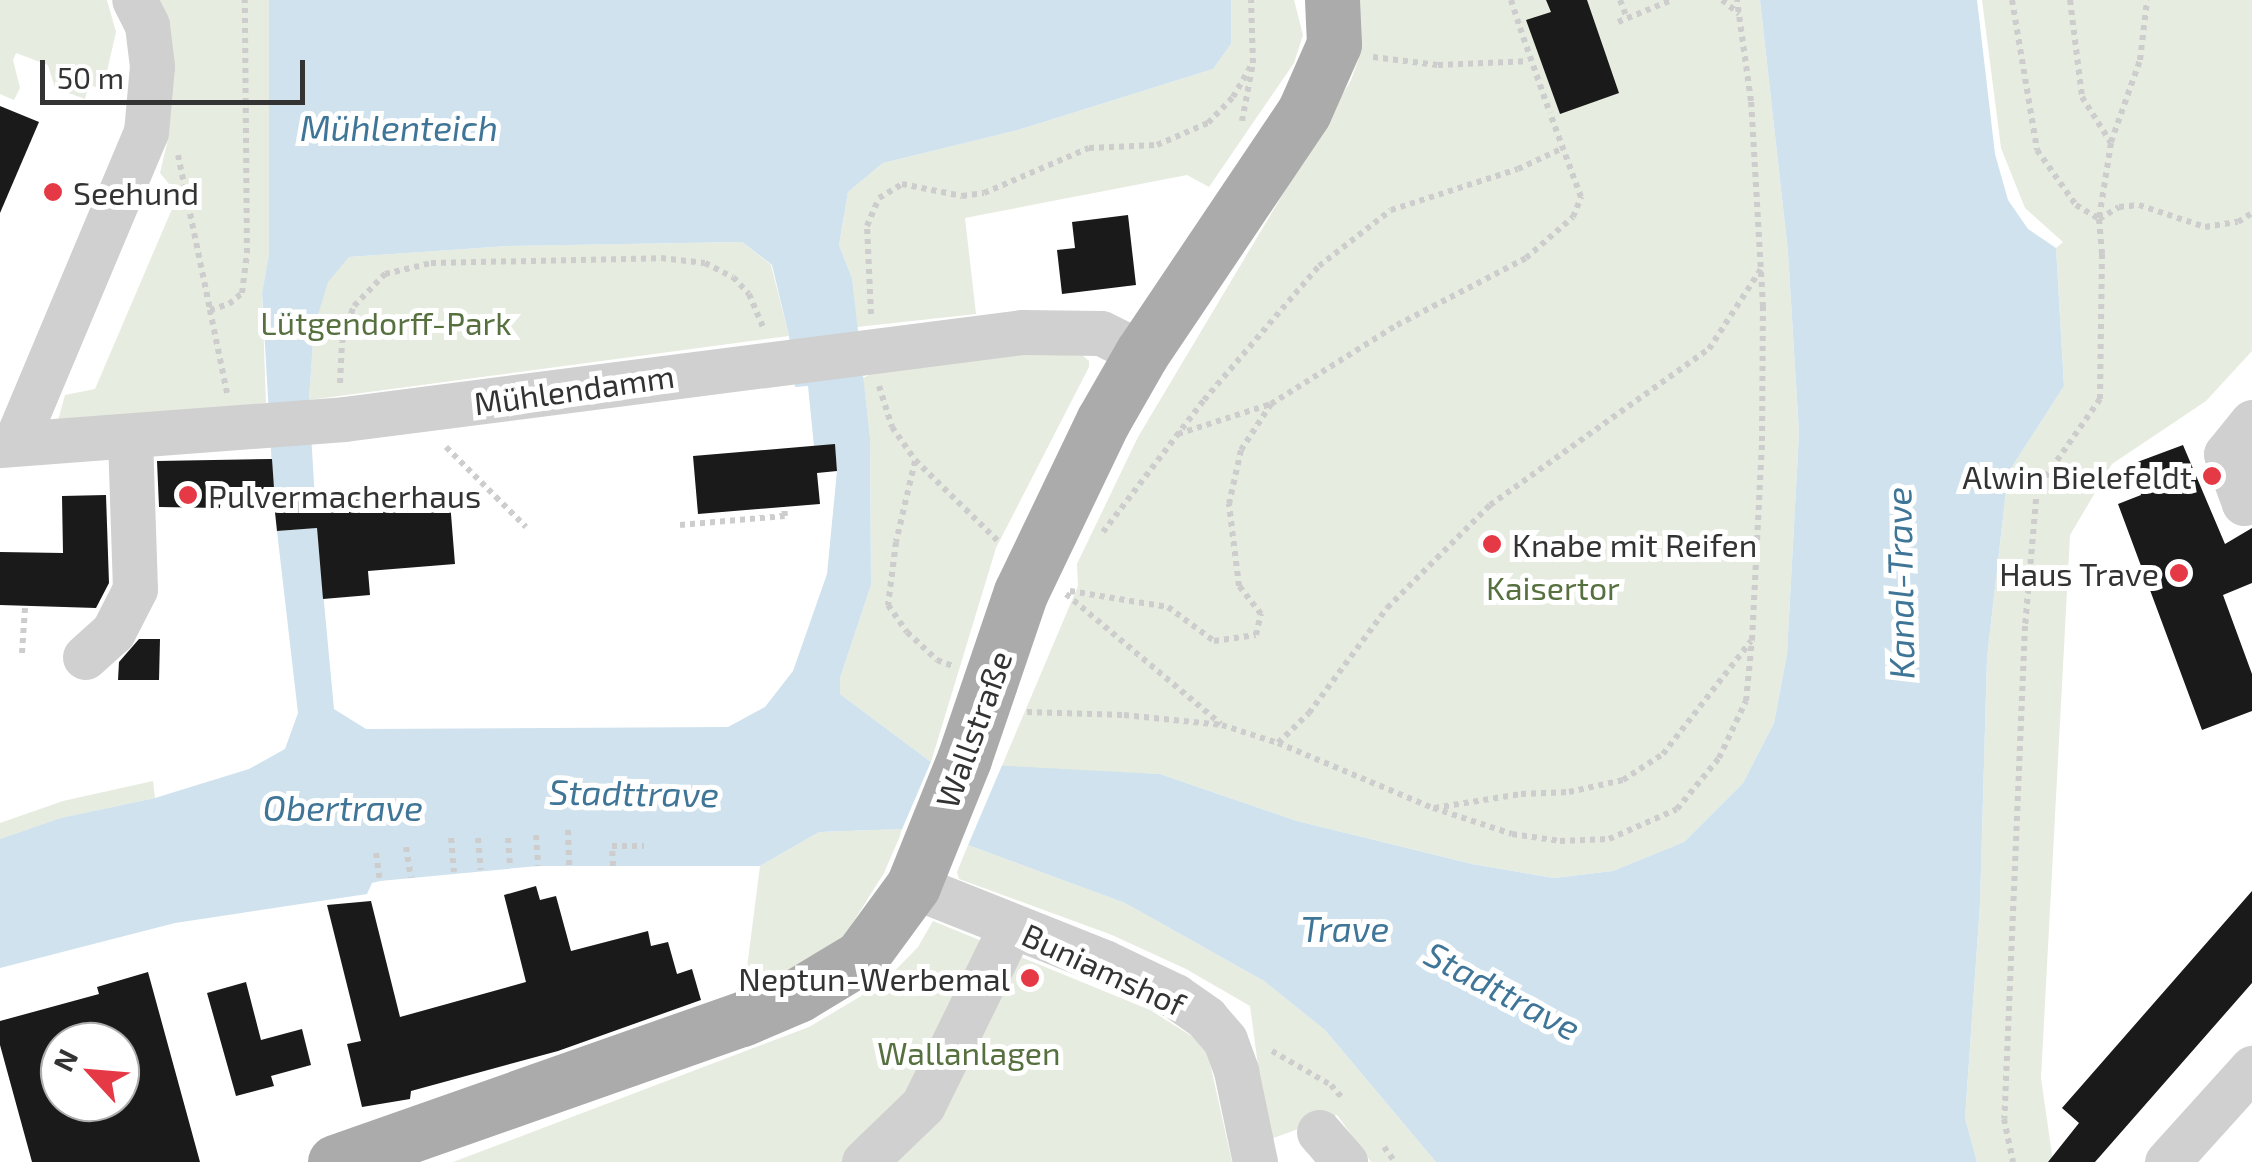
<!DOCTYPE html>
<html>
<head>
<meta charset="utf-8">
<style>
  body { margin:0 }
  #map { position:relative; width:2252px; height:1162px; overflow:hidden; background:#fff; font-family:"Exo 2",sans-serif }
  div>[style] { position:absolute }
  .green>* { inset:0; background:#e6ecdf }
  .water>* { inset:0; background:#cfe2ee }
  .pier>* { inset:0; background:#fff }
  .building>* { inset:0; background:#1a1a1a }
  .path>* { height:6px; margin-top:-3px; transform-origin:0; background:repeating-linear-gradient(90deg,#cdcdcd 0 5px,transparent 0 10px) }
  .minor>* { height:45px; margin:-22.5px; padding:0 22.5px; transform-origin:22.5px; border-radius:22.5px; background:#d0d0d0 }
  .major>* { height:55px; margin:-27.5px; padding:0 27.5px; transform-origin:27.5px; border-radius:27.5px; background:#ababab }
  .path-bridge>* { height:6px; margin-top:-3px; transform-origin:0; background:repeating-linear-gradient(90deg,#cdcdcd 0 5px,transparent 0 10px) }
  .dots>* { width:28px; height:28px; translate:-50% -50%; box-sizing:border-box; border:5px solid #fff; border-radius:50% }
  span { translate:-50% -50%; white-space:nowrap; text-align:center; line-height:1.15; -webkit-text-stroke:10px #fff; paint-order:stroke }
  .poi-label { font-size:32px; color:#333 }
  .left { translate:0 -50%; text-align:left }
  .right { translate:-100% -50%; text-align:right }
  .park-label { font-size:32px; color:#56703f }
  .street-label { font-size:32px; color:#333 }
  .water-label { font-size:35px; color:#3f7597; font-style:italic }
  .north { position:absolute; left:40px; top:1022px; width:100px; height:100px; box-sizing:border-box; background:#fff; border:2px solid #adadad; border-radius:50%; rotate:296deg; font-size:28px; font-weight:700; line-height:40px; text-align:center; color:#333 }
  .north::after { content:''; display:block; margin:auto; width:35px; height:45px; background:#e63946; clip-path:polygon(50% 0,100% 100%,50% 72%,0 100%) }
  .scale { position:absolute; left:40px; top:60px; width:265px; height:45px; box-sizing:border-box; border:5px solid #333; border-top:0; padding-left:12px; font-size:30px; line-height:35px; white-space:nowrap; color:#333; -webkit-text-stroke:8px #fff; paint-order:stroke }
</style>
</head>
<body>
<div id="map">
  <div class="green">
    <div style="clip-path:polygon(0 0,107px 0,116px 32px,103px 89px,89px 85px,85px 99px,55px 88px,48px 65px,16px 53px,13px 60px,20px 88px,14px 100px,0 94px)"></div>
    <div style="clip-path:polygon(153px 0,269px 0,269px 256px,262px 293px,266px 403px,57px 424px,65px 395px,95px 389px,178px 195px,160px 173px,168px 139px,173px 71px)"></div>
    <div style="clip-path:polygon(1231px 0,1294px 0,1303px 35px,1294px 63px,1209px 187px,1187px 175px,965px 218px,976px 314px,857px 327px,852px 278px,839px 245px,848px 192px,883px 163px,1018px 130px,1213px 69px,1231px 44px)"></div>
    <div style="clip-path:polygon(1360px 0,1760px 0,1788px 252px,1799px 433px,1787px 654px,1774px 723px,1743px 783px,1684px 842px,1613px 871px,1554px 878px,1472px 864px,1297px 821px,1160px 774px,1001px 768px,1078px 586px,1077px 564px,1138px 437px,1351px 80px,1359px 58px)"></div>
    <div style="clip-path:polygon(1982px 0,2252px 0,2252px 351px,2206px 401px,2112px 464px,2070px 535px,2041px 1078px,2053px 1162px,1977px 1162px,1965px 1118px,1980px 904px,1987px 658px,2008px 473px,2064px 386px,2056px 248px,2063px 242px,2025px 208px,2001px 148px)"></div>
    <div style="clip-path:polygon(742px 242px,771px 265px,789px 336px,309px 400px,314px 328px,327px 282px,349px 257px,508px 246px)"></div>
    <div style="clip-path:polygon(1076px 350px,1089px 361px,1089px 367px,996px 548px,931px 762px,840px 694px,840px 678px,871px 585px,870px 437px,863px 378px,887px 366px)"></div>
    <div style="clip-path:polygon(153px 781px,155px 798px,62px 818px,0 839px,0 823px,63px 801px)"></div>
    <div style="clip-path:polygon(903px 829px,884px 873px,845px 935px,792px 971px,744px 991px,760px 866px,819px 832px)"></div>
    <div style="clip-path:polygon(968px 845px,1125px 903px,1264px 981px,1325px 1030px,1436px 1162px,1371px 1162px,1337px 1115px,1268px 1140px,1250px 1006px,1186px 969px,1112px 935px,959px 879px,957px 872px)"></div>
    <div style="clip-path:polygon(933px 921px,1150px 1010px,1206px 1045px,1232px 1162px,453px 1162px,809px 1027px,883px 983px,918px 947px)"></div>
  </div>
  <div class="water">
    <div style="clip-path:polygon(269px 0,1231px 0,1231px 44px,1213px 69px,1018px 130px,883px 163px,848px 192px,839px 245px,852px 278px,870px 437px,871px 585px,840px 678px,840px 694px,931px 762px,1160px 774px,1297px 821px,1472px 864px,1554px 878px,1613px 871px,1684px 842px,1743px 783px,1774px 723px,1787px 654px,1799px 433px,1788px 252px,1760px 0,1977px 0,1995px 154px,2008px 200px,2028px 229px,2056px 248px,2064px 386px,2008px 473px,1987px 658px,1980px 904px,1965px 1118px,1977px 1162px,1436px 1162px,1325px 1030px,1264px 981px,1125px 903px,968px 845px,903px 829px,819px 832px,760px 866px,538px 866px,380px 881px,372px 883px,367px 894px,175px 923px,0 968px,0 839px,61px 818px,155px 798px,249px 769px,285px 749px,298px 713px,277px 531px,317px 528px,334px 709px,366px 729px,728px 727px,765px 707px,793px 671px,827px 574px,837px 471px,835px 445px,814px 446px,808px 386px,795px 387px,789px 336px,772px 265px,742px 242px,508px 246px,349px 257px,328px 282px,314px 328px,309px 400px,315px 500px,274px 503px,262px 293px,269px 255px)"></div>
  </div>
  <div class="pier">
    <div style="clip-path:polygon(933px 757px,1003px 763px,966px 850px,900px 834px)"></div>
  </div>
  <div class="building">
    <div style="clip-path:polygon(1546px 0,1587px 0,1619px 93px,1560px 114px,1526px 20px,1551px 12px)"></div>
    <div style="clip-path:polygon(0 106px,39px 122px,0 213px)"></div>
    <div style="clip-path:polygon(1128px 215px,1136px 285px,1062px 294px,1057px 250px,1075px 248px,1072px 222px)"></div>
    <div style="clip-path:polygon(835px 444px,837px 471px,817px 473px,820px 504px,698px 514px,693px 456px)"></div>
    <div style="clip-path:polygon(2183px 445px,2225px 544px,2252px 528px,2252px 583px,2223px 595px,2252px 674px,2252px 711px,2202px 730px,2118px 504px,2141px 495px,2132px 464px)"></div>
    <div style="clip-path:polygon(272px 459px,274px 488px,221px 493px,220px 508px,159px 507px,157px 461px)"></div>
    <div style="clip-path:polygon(449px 489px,455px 564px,368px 571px,370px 595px,323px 599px,317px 528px,277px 531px,274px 503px)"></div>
    <div style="clip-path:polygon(106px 495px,109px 583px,96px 608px,0 605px,0 552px,63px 553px,62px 496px)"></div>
    <div style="clip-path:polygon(139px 639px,160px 639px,159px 680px,118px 680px,119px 662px)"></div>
    <div style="clip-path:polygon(536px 886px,540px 900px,556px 896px,571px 951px,648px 931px,651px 946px,668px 942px,677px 974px,692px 969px,701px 1000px,558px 1051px,411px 1091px,410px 1099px,362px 1107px,347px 1044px,361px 1041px,327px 905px,371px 901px,400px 1017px,526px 982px,504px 895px)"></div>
    <div style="clip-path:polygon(2252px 891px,2252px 983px,2095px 1162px,2048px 1162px,2079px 1123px,2062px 1108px)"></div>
    <div style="clip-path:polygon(evenodd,148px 972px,200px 1162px,32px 1162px,0 1045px,0 1021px,99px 994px,97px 987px,148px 972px,60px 1042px,120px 1042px,120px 1102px,60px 1102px,60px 1042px)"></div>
    <div style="clip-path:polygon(246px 982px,261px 1040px,302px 1029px,311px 1065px,271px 1076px,274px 1086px,236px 1096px,207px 993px)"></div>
  </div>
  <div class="path">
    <div style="left:1511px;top:0;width:29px;rotate:72deg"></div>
    <div style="left:1620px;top:0;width:19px;rotate:69deg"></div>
    <div style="left:1722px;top:0;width:22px;rotate:39deg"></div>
    <div style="left:2012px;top:0;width:152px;rotate:80.5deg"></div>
    <div style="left:2037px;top:150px;width:67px;rotate:54.7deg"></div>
    <div style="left:2076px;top:205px;width:27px;rotate:31deg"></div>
    <div style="left:2099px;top:219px;width:35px;rotate:85deg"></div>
    <div style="left:2102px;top:254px;width:145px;rotate:90.8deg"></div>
    <div style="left:2100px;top:399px;width:110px;rotate:125deg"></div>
    <div style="left:2037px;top:489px;width:138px;rotate:95deg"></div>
    <div style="left:2025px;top:626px;width:493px;rotate:92.4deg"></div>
    <div style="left:2004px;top:1119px;width:44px;rotate:78.2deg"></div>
    <div style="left:2070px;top:0;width:98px;rotate:82.9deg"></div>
    <div style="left:2082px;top:97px;width:54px;rotate:57.8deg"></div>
    <div style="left:2111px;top:143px;width:77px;rotate:99deg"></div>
    <div style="left:1618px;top:22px;width:58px;rotate:-22.2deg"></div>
    <div style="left:1373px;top:57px;width:65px;rotate:7deg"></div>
    <div style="left:1438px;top:65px;width:90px;rotate:-2.5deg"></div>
    <div style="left:1242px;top:121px;width:59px;rotate:-79.3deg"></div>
    <div style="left:1253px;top:63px;width:63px;rotate:-91.8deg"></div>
    <div style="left:2111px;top:142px;width:87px;rotate:-70.5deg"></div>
    <div style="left:2140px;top:60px;width:60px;rotate:-83.3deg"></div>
    <div style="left:178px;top:155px;width:158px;rotate:78.3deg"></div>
    <div style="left:2099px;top:219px;width:23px;rotate:-31deg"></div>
    <div style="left:2119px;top:207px;width:20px;rotate:-6deg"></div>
    <div style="left:2139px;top:205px;width:70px;rotate:18.4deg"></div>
    <div style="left:2205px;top:227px;width:33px;rotate:-9deg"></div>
    <div style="left:2238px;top:222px;width:17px;rotate:-33deg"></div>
    <div style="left:871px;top:314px;width:88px;rotate:-92.6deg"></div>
    <div style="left:867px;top:226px;width:30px;rotate:-67deg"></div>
    <div style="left:879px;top:198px;width:27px;rotate:-31deg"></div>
    <div style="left:902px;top:184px;width:61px;rotate:11.3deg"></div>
    <div style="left:962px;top:196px;width:22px;rotate:-8deg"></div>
    <div style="left:984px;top:193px;width:114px;rotate:-23.2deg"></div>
    <div style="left:1089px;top:148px;width:68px;rotate:-2.5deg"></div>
    <div style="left:1157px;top:145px;width:56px;rotate:-23.3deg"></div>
    <div style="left:1208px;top:123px;width:36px;rotate:-46deg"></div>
    <div style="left:1233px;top:97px;width:39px;rotate:-60deg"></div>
    <div style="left:340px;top:383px;width:41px;rotate:-87.2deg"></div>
    <div style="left:342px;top:342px;width:38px;rotate:-72deg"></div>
    <div style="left:354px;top:306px;width:45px;rotate:-45.9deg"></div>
    <div style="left:385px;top:274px;width:47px;rotate:-13.4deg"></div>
    <div style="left:431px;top:263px;width:230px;rotate:-1.2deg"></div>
    <div style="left:661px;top:258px;width:44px;rotate:6.5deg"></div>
    <div style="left:705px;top:263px;width:31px;rotate:27deg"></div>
    <div style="left:733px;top:277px;width:23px;rotate:47deg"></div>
    <div style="left:749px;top:294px;width:38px;rotate:67deg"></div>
    <div style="left:879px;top:386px;width:43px;rotate:72.4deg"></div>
    <div style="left:892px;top:427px;width:40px;rotate:55.1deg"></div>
    <div style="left:915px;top:460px;width:115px;rotate:44.3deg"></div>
    <div style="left:227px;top:393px;width:85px;rotate:-101.6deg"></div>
    <div style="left:210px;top:310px;width:20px;rotate:-18deg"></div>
    <div style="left:229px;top:304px;width:17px;rotate:-40deg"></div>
    <div style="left:242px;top:293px;width:40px;rotate:-82.9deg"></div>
    <div style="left:247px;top:253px;width:253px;rotate:-90.5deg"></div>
    <div style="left:1178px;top:434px;width:98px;rotate:-17.9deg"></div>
    <div style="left:446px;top:447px;width:113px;rotate:45deg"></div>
    <div style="left:915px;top:461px;width:83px;rotate:103.2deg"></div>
    <div style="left:896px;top:542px;width:64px;rotate:97.2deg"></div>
    <div style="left:888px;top:605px;width:33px;rotate:55deg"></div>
    <div style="left:907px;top:632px;width:41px;rotate:43deg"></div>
    <div style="left:937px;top:660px;width:17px;rotate:21deg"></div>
    <div style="left:680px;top:525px;width:105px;rotate:-4.9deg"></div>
    <div style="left:785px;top:516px;width:9px;rotate:-96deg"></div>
    <div style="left:1103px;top:532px;width:166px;rotate:-52.6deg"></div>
    <div style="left:1204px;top:400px;width:177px;rotate:-49.4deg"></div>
    <div style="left:1319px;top:266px;width:91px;rotate:-37.9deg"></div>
    <div style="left:1391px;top:210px;width:133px;rotate:-17.9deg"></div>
    <div style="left:1518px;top:169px;width:50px;rotate:-25deg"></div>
    <div style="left:1070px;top:591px;width:99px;rotate:9.3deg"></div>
    <div style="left:1168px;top:607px;width:57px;rotate:36.5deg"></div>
    <div style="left:1214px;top:641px;width:42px;rotate:-8.1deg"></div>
    <div style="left:1256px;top:635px;width:22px;rotate:-77deg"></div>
    <div style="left:1261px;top:614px;width:36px;rotate:-128deg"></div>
    <div style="left:1239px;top:586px;width:83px;rotate:-97deg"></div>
    <div style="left:1229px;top:504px;width:55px;rotate:-77.5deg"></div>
    <div style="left:1241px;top:450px;width:55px;rotate:-56.9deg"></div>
    <div style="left:1271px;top:404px;width:149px;rotate:-32.1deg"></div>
    <div style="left:1397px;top:325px;width:145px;rotate:-27.4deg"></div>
    <div style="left:1526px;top:258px;width:62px;rotate:-41.1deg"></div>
    <div style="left:1573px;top:217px;width:22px;rotate:-68deg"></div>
    <div style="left:1581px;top:197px;width:90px;rotate:-110.3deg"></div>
    <div style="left:1066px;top:594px;width:202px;rotate:40deg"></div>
    <div style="left:22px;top:653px;width:45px;rotate:-86.2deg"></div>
    <div style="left:1027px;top:712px;width:97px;rotate:1.8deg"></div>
    <div style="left:1124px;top:715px;width:99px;rotate:5.8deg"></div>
    <div style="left:1222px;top:725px;width:59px;rotate:17.8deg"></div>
    <div style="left:1278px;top:743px;width:168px;rotate:22.8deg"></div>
    <div style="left:1433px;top:808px;width:83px;rotate:18.2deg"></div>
    <div style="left:1512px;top:834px;width:49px;rotate:8.3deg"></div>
    <div style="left:1560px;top:841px;width:49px;rotate:-2.3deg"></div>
    <div style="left:1609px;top:839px;width:74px;rotate:-23.8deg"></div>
    <div style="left:1677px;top:809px;width:66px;rotate:-50.5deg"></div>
    <div style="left:1719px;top:758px;width:63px;rotate:-64.7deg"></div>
    <div style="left:1746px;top:701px;width:61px;rotate:-84.4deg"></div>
    <div style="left:1752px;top:640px;width:199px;rotate:-87.1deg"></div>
    <div style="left:1762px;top:441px;width:134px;rotate:-89.6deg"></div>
    <div style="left:1763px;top:307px;width:206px;rotate:-93.3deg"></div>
    <div style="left:1751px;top:101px;width:102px;rotate:-97.9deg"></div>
    <div style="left:1278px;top:743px;width:43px;rotate:-44.1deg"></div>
    <div style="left:1309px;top:713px;width:131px;rotate:-53.4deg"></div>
    <div style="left:1387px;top:608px;width:146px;rotate:-45deg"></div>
    <div style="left:1490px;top:505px;width:269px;rotate:-35.5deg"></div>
    <div style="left:1709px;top:349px;width:95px;rotate:-57deg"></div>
    <div style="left:1434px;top:808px;width:88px;rotate:-9.1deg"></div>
    <div style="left:1521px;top:794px;width:48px;rotate:-2.4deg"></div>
    <div style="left:1569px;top:792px;width:55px;rotate:-12.5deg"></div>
    <div style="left:1623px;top:780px;width:48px;rotate:-33deg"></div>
    <div style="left:1663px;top:754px;width:143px;rotate:-52.1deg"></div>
    <div style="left:568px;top:830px;width:36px;rotate:88deg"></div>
    <div style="left:536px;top:835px;width:31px;rotate:86deg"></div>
    <div style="left:451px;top:838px;width:34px;rotate:85deg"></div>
    <div style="left:478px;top:838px;width:32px;rotate:85deg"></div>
    <div style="left:508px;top:838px;width:30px;rotate:86deg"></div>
    <div style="left:406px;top:847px;width:31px;rotate:81deg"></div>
    <div style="left:376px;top:853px;width:28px;rotate:82deg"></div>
    <div style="left:613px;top:866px;width:20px;rotate:-93deg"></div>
    <div style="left:612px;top:846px;width:32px"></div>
    <div style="left:1272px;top:1051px;width:68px;rotate:30deg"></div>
    <div style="left:1331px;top:1085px;width:20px;rotate:49deg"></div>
    <div style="left:1384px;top:1147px;width:19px;rotate:54deg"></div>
  </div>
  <div class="minor">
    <div style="left:2252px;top:422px;width:41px;rotate:129.1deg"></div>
    <div style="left:2226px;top:454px;width:52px;rotate:69.8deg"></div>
    <div style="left:2244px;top:503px;width:12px;rotate:-48deg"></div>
    <div style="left:16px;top:441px;width:335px;rotate:-67.2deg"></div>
    <div style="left:146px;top:132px;width:66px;rotate:-84.8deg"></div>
    <div style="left:152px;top:66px;width:41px;rotate:-97deg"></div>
    <div style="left:147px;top:25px;width:28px;rotate:-117deg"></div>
    <div style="left:0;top:445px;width:345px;rotate:-4.3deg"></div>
    <div style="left:344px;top:419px;width:684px;rotate:-7.31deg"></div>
    <div style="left:1022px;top:332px;width:79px;rotate:0.7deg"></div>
    <div style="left:1101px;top:333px;width:46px;rotate:26deg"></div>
    <div style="left:85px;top:657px;width:38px;rotate:-42deg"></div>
    <div style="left:113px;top:632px;width:48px;rotate:-62.9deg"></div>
    <div style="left:135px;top:589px;width:151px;rotate:-91.9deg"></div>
    <div style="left:913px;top:886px;width:206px;rotate:21.7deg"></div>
    <div style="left:1104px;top:962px;width:79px;rotate:25.6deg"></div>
    <div style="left:1175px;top:996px;width:38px;rotate:35deg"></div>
    <div style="left:1206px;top:1018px;width:29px;rotate:49deg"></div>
    <div style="left:1225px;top:1040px;width:33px;rotate:70deg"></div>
    <div style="left:1236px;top:1071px;width:93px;rotate:78.2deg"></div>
    <div style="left:1319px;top:1132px;width:40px;rotate:49deg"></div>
    <div style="left:864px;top:1162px;width:82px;rotate:-44deg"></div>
    <div style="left:923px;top:1105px;width:199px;rotate:-63.8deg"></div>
    <div style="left:2167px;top:1162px;width:127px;rotate:-47.9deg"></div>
  </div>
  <div class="major">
    <div style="left:335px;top:1162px;width:431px;rotate:-19.4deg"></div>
    <div style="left:742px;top:1019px;width:61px;rotate:-23.2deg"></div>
    <div style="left:798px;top:995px;width:74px;rotate:-31.1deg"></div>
    <div style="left:861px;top:957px;width:88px;rotate:-53.8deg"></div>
    <div style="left:913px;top:886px;width:137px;rotate:-68.1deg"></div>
    <div style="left:964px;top:759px;width:176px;rotate:-71.2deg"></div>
    <div style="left:1021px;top:592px;width:190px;rotate:-64.4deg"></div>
    <div style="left:1103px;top:421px;width:78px;rotate:-60.2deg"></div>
    <div style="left:1142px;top:353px;width:290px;rotate:-56.1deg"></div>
    <div style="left:1304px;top:112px;width:74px;rotate:-66.2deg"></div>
    <div style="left:1334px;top:44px;width:44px;rotate:-92.6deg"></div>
  </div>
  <div class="path-bridge">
    <div style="left:1520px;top:28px;width:90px;rotate:70.6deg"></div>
  </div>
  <div class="dots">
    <div style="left:53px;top:192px;background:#e63946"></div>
    <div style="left:2212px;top:476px;background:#e63946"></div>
    <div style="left:188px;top:495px;background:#e63946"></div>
    <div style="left:1492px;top:544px;background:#e63946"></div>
    <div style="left:2179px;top:573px;background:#e63946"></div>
    <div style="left:1030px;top:978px;background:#e63946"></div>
  </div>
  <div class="poi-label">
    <span class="left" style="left:73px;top:192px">Seehund</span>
    <span class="right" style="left:2192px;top:476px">Alwin Bielefeldt</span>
    <span class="left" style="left:208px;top:495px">Pulvermacherhaus</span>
    <span class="left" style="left:1512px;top:544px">Knabe mit Reifen</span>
    <span class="right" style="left:2159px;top:573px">Haus Trave</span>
    <span class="right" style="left:1010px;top:978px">Neptun-Werbemal</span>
  </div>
  <div class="park-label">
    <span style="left:386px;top:322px">Lütgendorff-Park</span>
    <span style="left:1553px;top:587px">Kaisertor</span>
    <span style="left:969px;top:1052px">Wallanlagen</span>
  </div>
  <div class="street-label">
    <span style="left:574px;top:389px;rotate:-8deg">Mühlendamm</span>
    <span style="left:973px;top:729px;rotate:-70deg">Wallstraße</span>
    <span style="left:1104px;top:969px;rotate:25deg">Buniamshof</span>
  </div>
  <div class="water-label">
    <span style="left:399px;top:127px">Mühlenteich</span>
    <span style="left:1899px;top:583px;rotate:-91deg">Kanal-Trave</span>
    <span style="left:634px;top:792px;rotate:1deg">Stadttrave</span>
    <span style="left:343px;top:807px">Obertrave</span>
    <span style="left:1345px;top:928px">Trave</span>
    <span style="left:1503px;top:990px;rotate:28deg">Stadttrave</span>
  </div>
  <div class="north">N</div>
  <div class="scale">50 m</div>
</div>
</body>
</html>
